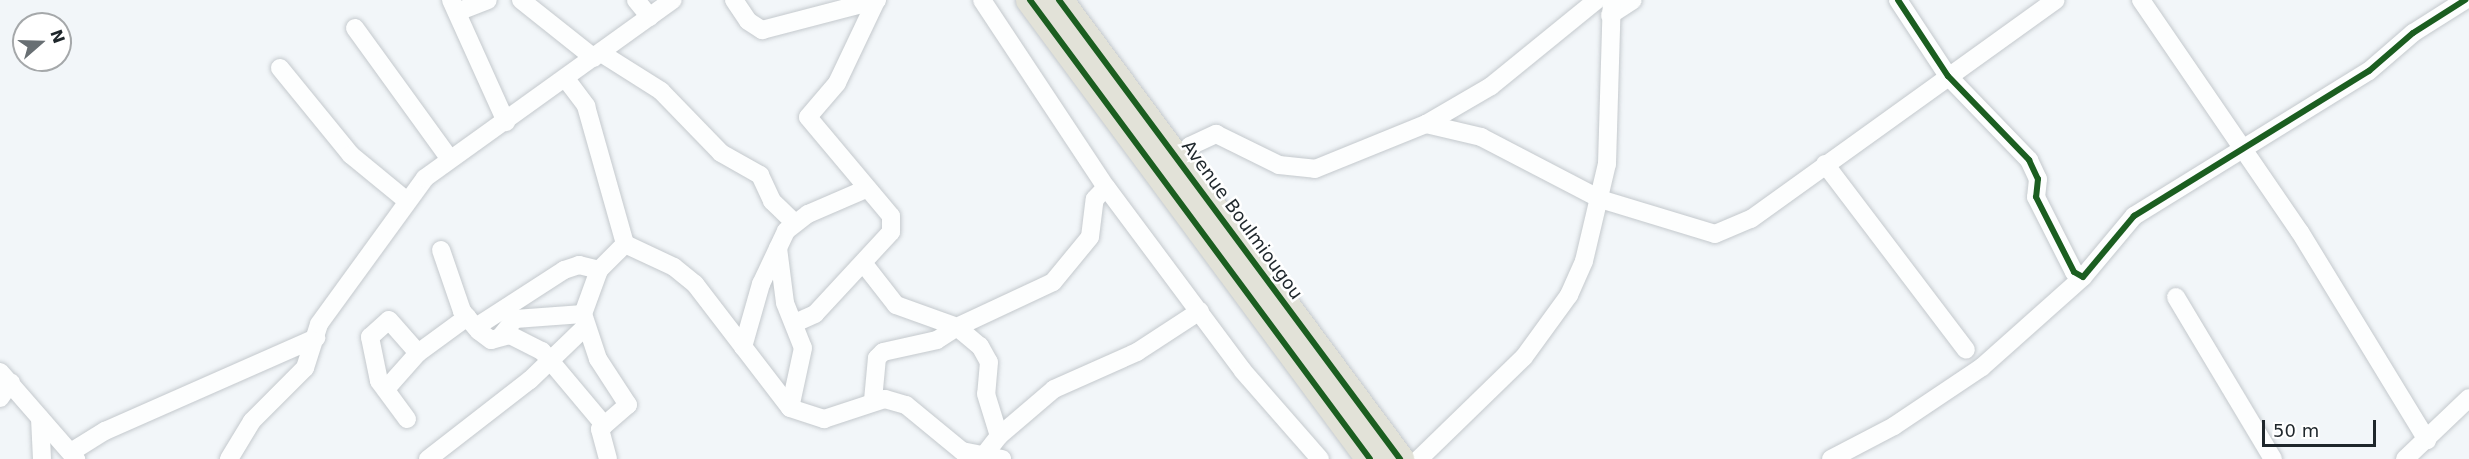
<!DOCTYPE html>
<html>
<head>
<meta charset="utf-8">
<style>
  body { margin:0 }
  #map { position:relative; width:2469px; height:459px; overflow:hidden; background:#f2f6f9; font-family:"DejaVu Sans",sans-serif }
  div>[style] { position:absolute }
  .roads { filter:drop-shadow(0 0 2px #c4c9cd) drop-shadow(0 0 2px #c4c9cd) }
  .minor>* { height:18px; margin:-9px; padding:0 9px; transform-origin:9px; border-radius:9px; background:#fdfefe }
  .trunk>* { height:28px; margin:-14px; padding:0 14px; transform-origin:14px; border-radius:14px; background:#e2e2d8 }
  .cycleway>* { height:6px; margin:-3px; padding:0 3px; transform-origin:3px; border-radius:3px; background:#1b5e20 }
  span { translate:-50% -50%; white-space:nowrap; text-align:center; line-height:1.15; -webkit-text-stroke:5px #fff; paint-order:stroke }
  .street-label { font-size:18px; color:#1e262b }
  .north { position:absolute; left:12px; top:12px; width:60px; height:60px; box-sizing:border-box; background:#fff; border:2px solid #a5a8aa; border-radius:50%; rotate:70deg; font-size:16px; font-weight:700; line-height:24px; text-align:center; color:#1e262b }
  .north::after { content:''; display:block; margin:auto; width:21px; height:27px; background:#686f73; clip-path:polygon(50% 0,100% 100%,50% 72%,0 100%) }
  .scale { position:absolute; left:2262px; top:420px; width:114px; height:27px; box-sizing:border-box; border:3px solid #1e262b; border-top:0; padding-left:8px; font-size:18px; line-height:21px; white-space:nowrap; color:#1e262b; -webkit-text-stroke:4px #fff; paint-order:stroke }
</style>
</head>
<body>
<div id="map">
  <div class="roads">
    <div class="minor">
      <div style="left:451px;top:0;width:134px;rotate:65.7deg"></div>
      <div style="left:521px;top:0;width:93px;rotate:38.5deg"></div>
      <div style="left:636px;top:0;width:22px;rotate:51deg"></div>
      <div style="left:734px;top:0;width:25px;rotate:56deg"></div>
      <div style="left:748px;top:21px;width:17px;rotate:33deg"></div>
      <div style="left:762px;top:30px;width:119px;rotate:-14.6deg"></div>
      <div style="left:982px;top:0;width:224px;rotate:56.5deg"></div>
      <div style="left:1106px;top:187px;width:229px;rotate:53.3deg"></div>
      <div style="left:1243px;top:371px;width:117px;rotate:48.8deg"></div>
      <div style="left:1898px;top:0;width:91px;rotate:56.7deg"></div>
      <div style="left:1948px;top:76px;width:117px;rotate:46deg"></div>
      <div style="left:2029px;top:160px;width:21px;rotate:65deg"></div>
      <div style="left:2038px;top:179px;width:18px;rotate:96deg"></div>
      <div style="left:2036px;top:197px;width:84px;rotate:63.1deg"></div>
      <div style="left:2074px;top:272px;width:10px;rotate:29deg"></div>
      <div style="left:2083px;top:277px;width:80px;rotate:-50.1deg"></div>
      <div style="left:2134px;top:216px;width:276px;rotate:-31.7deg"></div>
      <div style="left:2369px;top:71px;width:58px;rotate:-40.8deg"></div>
      <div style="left:2413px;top:33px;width:62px;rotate:-32.4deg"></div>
      <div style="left:2141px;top:0;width:281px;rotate:55.6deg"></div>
      <div style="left:2300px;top:232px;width:244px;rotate:58.6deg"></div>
      <div style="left:457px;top:12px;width:33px;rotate:-21deg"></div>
      <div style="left:1610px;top:15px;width:27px;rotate:-33deg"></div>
      <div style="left:355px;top:28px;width:160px;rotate:54.1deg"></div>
      <div style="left:601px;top:53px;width:71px;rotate:32.3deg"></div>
      <div style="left:661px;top:91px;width:86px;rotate:45.9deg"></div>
      <div style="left:721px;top:153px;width:45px;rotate:29.4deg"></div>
      <div style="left:760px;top:175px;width:29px;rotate:65deg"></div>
      <div style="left:772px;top:201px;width:32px;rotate:44deg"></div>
      <div style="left:280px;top:68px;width:112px;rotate:50.8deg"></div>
      <div style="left:351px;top:155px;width:72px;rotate:39.4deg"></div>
      <div style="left:566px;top:79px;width:34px;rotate:53deg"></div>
      <div style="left:586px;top:106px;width:143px;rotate:74.2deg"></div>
      <div style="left:625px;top:244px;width:54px;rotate:25.1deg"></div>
      <div style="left:674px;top:267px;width:27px;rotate:39deg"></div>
      <div style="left:695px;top:284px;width:156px;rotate:52.5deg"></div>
      <div style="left:790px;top:408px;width:36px;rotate:18deg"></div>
      <div style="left:824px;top:419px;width:64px;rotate:-18.2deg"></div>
      <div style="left:885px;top:399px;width:22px;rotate:16deg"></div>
      <div style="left:906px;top:405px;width:72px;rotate:39.4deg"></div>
      <div style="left:962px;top:451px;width:41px;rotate:11.3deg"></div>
      <div style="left:1426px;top:124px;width:57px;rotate:13.3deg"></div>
      <div style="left:1481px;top:137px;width:134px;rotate:27.5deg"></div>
      <div style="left:1600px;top:199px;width:120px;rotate:16.9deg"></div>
      <div style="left:1715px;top:234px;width:39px;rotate:-23deg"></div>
      <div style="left:1751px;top:219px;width:375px;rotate:-35.7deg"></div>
      <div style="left:1179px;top:159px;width:17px;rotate:-50deg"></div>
      <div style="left:1190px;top:146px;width:29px;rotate:-25deg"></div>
      <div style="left:1216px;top:134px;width:70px;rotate:26.2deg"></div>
      <div style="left:1279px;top:165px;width:36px;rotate:6deg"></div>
      <div style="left:1315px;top:169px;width:120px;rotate:-22.1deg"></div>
      <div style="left:1426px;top:124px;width:75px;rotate:-30.3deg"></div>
      <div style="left:1491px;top:86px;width:136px;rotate:-39.1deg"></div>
      <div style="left:1825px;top:164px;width:233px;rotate:52.8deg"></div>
      <div style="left:778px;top:248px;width:55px;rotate:82.7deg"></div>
      <div style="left:785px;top:303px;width:48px;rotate:68.2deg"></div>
      <div style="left:803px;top:348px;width:61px;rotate:102.2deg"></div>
      <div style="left:441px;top:250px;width:65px;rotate:71deg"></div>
      <div style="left:462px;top:311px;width:26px;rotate:50deg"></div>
      <div style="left:479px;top:331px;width:15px;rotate:37deg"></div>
      <div style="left:491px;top:340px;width:20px;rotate:-15deg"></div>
      <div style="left:510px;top:335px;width:36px;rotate:27deg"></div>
      <div style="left:542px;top:351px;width:97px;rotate:50deg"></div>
      <div style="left:864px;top:264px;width:52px;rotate:52deg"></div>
      <div style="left:896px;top:305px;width:65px;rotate:19.8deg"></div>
      <div style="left:957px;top:327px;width:106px;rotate:-25.1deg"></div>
      <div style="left:1053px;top:282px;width:58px;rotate:-50.6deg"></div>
      <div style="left:1090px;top:237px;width:38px;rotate:-83deg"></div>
      <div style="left:1095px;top:199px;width:16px;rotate:-47deg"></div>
      <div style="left:2176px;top:297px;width:189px;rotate:59.1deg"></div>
      <div style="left:795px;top:323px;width:22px;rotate:-24deg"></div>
      <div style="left:815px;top:314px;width:112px;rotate:-47.2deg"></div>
      <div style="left:891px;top:232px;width:16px;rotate:-90deg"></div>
      <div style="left:891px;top:216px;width:129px;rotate:-130deg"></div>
      <div style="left:808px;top:117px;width:45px;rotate:-49.5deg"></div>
      <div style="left:837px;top:83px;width:91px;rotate:-64.6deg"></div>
      <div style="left:476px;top:327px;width:105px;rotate:-32.9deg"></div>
      <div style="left:564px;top:270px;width:16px;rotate:-18deg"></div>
      <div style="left:579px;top:265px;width:21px;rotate:14deg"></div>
      <div style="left:501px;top:336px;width:22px;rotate:-51deg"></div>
      <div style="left:515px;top:319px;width:68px;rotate:-4.2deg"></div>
      <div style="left:743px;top:347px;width:66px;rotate:-74.1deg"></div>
      <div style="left:761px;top:284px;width:59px;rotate:-64.7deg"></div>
      <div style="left:786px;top:231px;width:28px;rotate:-38deg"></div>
      <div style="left:808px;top:214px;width:63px;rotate:-23.3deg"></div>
      <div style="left:0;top:372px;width:116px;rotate:48.9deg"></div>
      <div style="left:386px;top:389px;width:48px;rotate:-48.4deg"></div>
      <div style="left:418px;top:353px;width:61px;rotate:-36.3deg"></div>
      <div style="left:0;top:398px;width:19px;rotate:-55deg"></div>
      <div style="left:873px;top:400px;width:42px;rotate:-84.6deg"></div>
      <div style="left:877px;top:358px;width:8px;rotate:-45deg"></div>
      <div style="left:883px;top:352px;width:55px;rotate:-12.5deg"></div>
      <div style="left:937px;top:340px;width:24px;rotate:-33deg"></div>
      <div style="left:957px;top:327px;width:30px;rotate:40deg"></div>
      <div style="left:980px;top:346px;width:18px;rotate:61deg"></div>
      <div style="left:989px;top:362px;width:32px;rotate:95deg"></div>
      <div style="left:986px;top:394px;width:44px;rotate:72.8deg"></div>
      <div style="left:40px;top:418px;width:41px;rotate:87.2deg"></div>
      <div style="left:407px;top:419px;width:47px;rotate:-126.4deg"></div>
      <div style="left:379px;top:381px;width:45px;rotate:-101.6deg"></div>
      <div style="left:370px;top:337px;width:25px;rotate:-42deg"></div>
      <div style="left:389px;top:320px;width:44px;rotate:48.7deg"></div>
      <div style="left:71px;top:452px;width:40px;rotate:-32deg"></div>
      <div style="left:105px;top:431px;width:231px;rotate:-23.8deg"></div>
      <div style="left:229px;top:459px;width:44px;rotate:-58.8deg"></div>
      <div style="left:252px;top:421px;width:75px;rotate:-45deg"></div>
      <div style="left:305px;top:368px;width:46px;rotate:-72.3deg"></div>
      <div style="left:319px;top:324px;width:180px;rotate:-54deg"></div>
      <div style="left:425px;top:178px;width:305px;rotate:-35.7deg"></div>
      <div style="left:428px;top:459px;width:129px;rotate:-37.8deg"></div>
      <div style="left:530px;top:380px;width:76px;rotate:-43.9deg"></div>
      <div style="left:608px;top:459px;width:31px;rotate:-105deg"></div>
      <div style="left:600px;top:429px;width:37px;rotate:-41deg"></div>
      <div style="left:628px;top:405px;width:55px;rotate:-123.1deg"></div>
      <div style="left:598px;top:359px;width:47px;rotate:-108.4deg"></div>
      <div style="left:583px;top:314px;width:47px;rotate:-70deg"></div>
      <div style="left:599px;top:270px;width:37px;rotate:-45deg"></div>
      <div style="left:981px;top:459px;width:29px;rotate:-52deg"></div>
      <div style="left:999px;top:436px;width:72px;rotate:-40.5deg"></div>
      <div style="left:1054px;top:389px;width:91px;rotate:-24deg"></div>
      <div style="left:1137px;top:352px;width:75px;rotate:-33.1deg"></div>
      <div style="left:1419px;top:459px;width:146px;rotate:-44.2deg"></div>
      <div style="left:1524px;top:357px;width:77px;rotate:-54deg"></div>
      <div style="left:1569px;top:295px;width:37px;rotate:-66deg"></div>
      <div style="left:1584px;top:261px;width:100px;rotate:-76.7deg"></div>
      <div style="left:1607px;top:164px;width:164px;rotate:-88.3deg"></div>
      <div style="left:1831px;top:459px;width:71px;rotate:-27.6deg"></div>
      <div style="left:1894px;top:426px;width:106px;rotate:-33.8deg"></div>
      <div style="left:1982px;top:367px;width:135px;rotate:-41.7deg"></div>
      <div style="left:2405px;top:459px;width:88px;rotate:-43.6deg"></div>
    </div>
    <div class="trunk">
      <div style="left:1030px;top:0;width:571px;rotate:53.47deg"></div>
      <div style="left:1059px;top:0;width:572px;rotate:53.39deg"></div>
    </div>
  </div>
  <div class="cycleway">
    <div style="left:1030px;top:0;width:571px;rotate:53.47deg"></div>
    <div style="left:1059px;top:0;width:572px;rotate:53.39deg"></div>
    <div style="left:1898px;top:0;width:91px;rotate:56.7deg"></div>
    <div style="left:1948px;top:76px;width:117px;rotate:46deg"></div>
    <div style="left:2029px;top:160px;width:21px;rotate:65deg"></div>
    <div style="left:2038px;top:179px;width:18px;rotate:96deg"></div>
    <div style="left:2036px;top:197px;width:84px;rotate:63.1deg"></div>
    <div style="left:2074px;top:272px;width:10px;rotate:29deg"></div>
    <div style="left:2083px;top:277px;width:80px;rotate:-50.1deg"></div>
    <div style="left:2134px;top:216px;width:276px;rotate:-31.7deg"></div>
    <div style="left:2369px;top:71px;width:58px;rotate:-40.8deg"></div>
    <div style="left:2413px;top:33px;width:62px;rotate:-32.4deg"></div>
  </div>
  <div class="street-label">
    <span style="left:1242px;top:220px;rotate:54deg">Avenue Boulmiougou</span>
  </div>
  <div class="north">N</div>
  <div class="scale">50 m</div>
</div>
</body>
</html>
